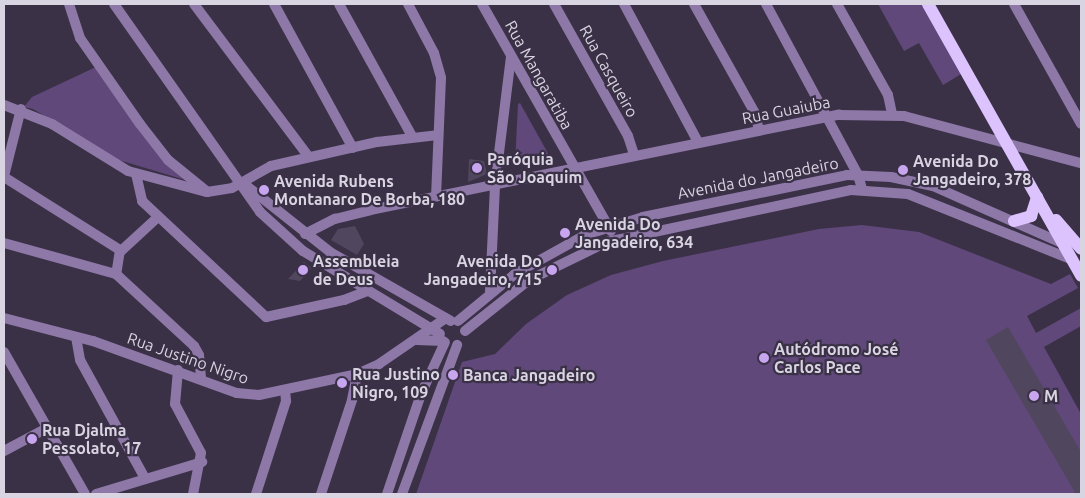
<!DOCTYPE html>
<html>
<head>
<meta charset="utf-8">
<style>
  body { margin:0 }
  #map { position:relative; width:1085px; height:498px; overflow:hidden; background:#3b3147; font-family:Ubuntu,sans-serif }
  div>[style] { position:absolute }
  .green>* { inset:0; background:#60487a }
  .building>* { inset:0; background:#50465d }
  .minor>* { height:10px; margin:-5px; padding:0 5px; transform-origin:5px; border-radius:5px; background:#8e78a8 }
  .major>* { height:12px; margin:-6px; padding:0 6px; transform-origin:6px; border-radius:6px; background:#ddc3fe }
  .dots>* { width:14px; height:14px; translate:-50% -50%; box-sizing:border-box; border:2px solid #3b3147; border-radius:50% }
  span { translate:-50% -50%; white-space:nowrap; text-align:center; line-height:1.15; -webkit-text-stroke:4.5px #3b3147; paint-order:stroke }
  .street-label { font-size:16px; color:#d9d4e2 }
  .poi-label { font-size:16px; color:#d9d4e2; font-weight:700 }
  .left { translate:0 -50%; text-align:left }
  .right { translate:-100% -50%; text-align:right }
  .frame { position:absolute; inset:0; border:5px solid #d9d4e2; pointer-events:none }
</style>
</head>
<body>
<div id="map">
  <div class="green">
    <div style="clip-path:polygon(878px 4px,922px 4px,961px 74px,943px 85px,919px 43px,904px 51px)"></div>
    <div style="clip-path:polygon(96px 67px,192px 182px,119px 160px,33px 109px,24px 107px,32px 97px)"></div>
    <div style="clip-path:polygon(520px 103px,550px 157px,515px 165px,518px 104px)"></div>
    <div style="clip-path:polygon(862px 225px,919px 232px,1051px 284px,1070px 274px,1078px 288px,1027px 316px,1036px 333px,1081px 308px,1081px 326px,1044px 347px,1081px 414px,1081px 494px,416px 494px,462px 362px,495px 354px,526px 324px,567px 295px,611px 275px,663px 261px,819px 229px)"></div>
  </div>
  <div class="building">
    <div style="clip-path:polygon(469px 159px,484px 161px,487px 174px,468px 182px)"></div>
    <div style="clip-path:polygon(355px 226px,364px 244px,357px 255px,331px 240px,338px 229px)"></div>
    <div style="clip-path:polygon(304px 262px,312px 268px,300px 281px,288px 279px)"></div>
    <div style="clip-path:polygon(1008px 327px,1081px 452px,1081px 494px,1076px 494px,986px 340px)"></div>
  </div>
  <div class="minor">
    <div style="left:69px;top:4px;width:36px;rotate:72deg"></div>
    <div style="left:80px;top:38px;width:105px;rotate:55.1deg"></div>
    <div style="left:140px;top:124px;width:46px;rotate:52.1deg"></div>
    <div style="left:168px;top:160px;width:48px;rotate:39deg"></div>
    <div style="left:114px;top:4px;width:254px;rotate:54.9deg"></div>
    <div style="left:260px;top:212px;width:58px;rotate:42.2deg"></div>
    <div style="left:303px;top:251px;width:160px;rotate:31.2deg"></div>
    <div style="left:194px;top:4px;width:191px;rotate:53.1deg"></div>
    <div style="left:274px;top:4px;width:164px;rotate:61.3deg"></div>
    <div style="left:339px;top:4px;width:151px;rotate:61.1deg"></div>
    <div style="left:408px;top:4px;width:55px;rotate:62deg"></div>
    <div style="left:434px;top:53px;width:26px;rotate:74deg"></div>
    <div style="left:441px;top:78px;width:118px;rotate:92.4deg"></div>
    <div style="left:482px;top:4px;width:261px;rotate:60.4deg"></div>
    <div style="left:554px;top:4px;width:151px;rotate:60.7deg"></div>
    <div style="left:628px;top:136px;width:20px;rotate:72deg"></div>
    <div style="left:624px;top:4px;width:157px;rotate:61.8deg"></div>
    <div style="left:694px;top:4px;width:125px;rotate:60.8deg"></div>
    <div style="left:755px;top:113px;width:17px;rotate:77deg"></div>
    <div style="left:766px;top:4px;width:194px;rotate:61.7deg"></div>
    <div style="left:858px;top:175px;width:15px;rotate:74deg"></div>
    <div style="left:837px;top:4px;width:104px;rotate:60.7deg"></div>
    <div style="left:888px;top:95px;width:19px;rotate:78deg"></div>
    <div style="left:1014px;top:4px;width:137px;rotate:60.8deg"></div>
    <div style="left:4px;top:105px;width:52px;rotate:21.6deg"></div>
    <div style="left:52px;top:124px;width:89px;rotate:31.7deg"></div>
    <div style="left:128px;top:171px;width:82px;rotate:14.9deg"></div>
    <div style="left:207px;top:192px;width:25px;rotate:-9deg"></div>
    <div style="left:232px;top:188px;width:45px;rotate:-29.4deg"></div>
    <div style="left:271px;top:166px;width:109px;rotate:-12.8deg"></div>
    <div style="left:377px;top:142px;width:61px;rotate:-6.5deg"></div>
    <div style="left:136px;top:174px;width:28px;rotate:77deg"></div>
    <div style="left:142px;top:201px;width:170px;rotate:43.1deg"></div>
    <div style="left:266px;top:317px;width:80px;rotate:-12.3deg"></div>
    <div style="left:344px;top:300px;width:25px;rotate:-21deg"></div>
    <div style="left:4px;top:176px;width:69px;rotate:-75.8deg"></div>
    <div style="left:4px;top:177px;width:137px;rotate:32.2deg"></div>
    <div style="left:120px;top:250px;width:24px;rotate:99deg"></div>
    <div style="left:243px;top:183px;width:111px;rotate:38.4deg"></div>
    <div style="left:330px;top:252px;width:139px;rotate:29.7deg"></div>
    <div style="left:305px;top:234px;width:34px;rotate:-27deg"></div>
    <div style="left:335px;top:219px;width:36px;rotate:-14deg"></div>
    <div style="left:370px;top:210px;width:479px;rotate:-11.5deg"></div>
    <div style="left:839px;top:115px;width:65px;rotate:0.9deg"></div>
    <div style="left:904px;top:116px;width:183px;rotate:14.9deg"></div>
    <div style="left:4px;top:243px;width:116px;rotate:15.5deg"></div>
    <div style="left:116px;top:274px;width:106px;rotate:42.7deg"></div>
    <div style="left:194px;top:346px;width:10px;rotate:61deg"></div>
    <div style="left:199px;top:355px;width:23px;rotate:85deg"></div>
    <div style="left:121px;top:251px;width:50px;rotate:-42.6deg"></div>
    <div style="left:490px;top:292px;width:107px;rotate:-87.3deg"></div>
    <div style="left:495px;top:185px;width:130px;rotate:-82.9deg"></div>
    <div style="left:4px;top:318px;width:92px;rotate:14.5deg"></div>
    <div style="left:93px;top:341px;width:153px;rotate:19.9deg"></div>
    <div style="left:237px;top:393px;width:22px;rotate:5deg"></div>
    <div style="left:259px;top:395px;width:100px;rotate:-12.1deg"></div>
    <div style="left:357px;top:374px;width:24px;rotate:-24deg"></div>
    <div style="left:379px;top:364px;width:81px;rotate:-34.5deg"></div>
    <div style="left:458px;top:321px;width:74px;rotate:-39.5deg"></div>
    <div style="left:515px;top:274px;width:80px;rotate:-29.1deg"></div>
    <div style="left:585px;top:235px;width:61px;rotate:-17.2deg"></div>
    <div style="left:643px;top:217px;width:208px;rotate:-11.6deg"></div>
    <div style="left:847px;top:175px;width:44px;rotate:2.6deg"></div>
    <div style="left:891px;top:177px;width:43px;rotate:12.1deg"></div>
    <div style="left:933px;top:186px;width:145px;rotate:23.9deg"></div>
    <div style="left:465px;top:331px;width:82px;rotate:-38.6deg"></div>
    <div style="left:529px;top:280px;width:87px;rotate:-26deg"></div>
    <div style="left:607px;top:242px;width:249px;rotate:-12deg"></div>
    <div style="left:851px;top:190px;width:57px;rotate:4deg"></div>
    <div style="left:908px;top:194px;width:178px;rotate:21.8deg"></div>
    <div style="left:76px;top:337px;width:23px;rotate:80deg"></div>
    <div style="left:80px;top:360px;width:135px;rotate:61.2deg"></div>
    <div style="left:417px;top:340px;width:26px;rotate:2deg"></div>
    <div style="left:4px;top:352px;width:163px;rotate:60.3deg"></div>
    <div style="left:178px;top:370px;width:34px;rotate:95deg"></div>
    <div style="left:175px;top:404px;width:55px;rotate:62deg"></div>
    <div style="left:201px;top:453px;width:42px;rotate:101deg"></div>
    <div style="left:4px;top:451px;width:49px;rotate:-28.1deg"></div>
    <div style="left:96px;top:494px;width:111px;rotate:-16.8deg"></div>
    <div style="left:256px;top:494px;width:98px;rotate:-72.1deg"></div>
    <div style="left:286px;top:401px;width:11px;rotate:-95deg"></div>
    <div style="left:321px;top:494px;width:99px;rotate:-71.7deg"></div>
    <div style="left:352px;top:400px;width:26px;rotate:-79deg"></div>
    <div style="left:387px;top:494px;width:106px;rotate:-71.2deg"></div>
    <div style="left:421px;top:394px;width:57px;rotate:-65.2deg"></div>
    <div style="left:402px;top:494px;width:159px;rotate:-69.7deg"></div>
  </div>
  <div class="major">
    <div style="left:928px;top:4px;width:312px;rotate:60.6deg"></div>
    <div style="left:1056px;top:220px;width:38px;rotate:49deg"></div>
    <div style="left:1014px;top:221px;width:18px;rotate:-16deg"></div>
    <div style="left:1031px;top:216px;width:20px;rotate:-72deg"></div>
  </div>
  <div class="dots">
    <div style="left:477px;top:168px;background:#c7a6ef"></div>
    <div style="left:903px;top:170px;background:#c7a6ef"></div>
    <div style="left:264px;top:190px;background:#c7a6ef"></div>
    <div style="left:565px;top:233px;background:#c7a6ef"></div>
    <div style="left:303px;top:270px;background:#c7a6ef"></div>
    <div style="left:552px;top:270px;background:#c7a6ef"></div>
    <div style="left:764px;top:358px;background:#c7a6ef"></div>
    <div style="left:453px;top:375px;background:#c7a6ef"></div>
    <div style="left:342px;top:383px;background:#c7a6ef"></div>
    <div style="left:1034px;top:396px;background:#c7a6ef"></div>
    <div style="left:32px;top:439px;background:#c7a6ef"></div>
  </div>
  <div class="street-label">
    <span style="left:609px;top:71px;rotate:61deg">Rua Casqueiro</span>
    <span style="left:539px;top:75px;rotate:61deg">Rua Mangaratiba</span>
    <span style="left:786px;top:110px;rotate:-11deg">Rua Guaiuba</span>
    <span style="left:758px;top:178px;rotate:-11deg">Avenida do Jangadeiro</span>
    <span style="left:188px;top:358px;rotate:19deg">Rua Justino Nigro</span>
  </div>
  <div class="poi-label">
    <span class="left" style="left:487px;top:168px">Paróquia<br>São Joaquim</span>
    <span class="left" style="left:913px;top:170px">Avenida Do<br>Jangadeiro, 378</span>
    <span class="left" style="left:274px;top:190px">Avenida Rubens<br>Montanaro De Borba, 180</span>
    <span class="left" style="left:575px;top:233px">Avenida Do<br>Jangadeiro, 634</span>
    <span class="left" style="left:313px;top:270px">Assembleia<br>de Deus</span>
    <span class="right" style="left:542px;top:270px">Avenida Do<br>Jangadeiro, 715</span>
    <span class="left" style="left:774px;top:358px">Autódromo José<br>Carlos Pace</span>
    <span class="left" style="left:352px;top:383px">Rua Justino<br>Nigro, 109</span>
    <span class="left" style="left:463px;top:375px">Banca Jangadeiro</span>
    <span class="left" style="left:1044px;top:396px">M</span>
    <span class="left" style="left:42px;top:439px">Rua Djalma<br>Pessolato, 17</span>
  </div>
  <div class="frame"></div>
</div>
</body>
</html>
